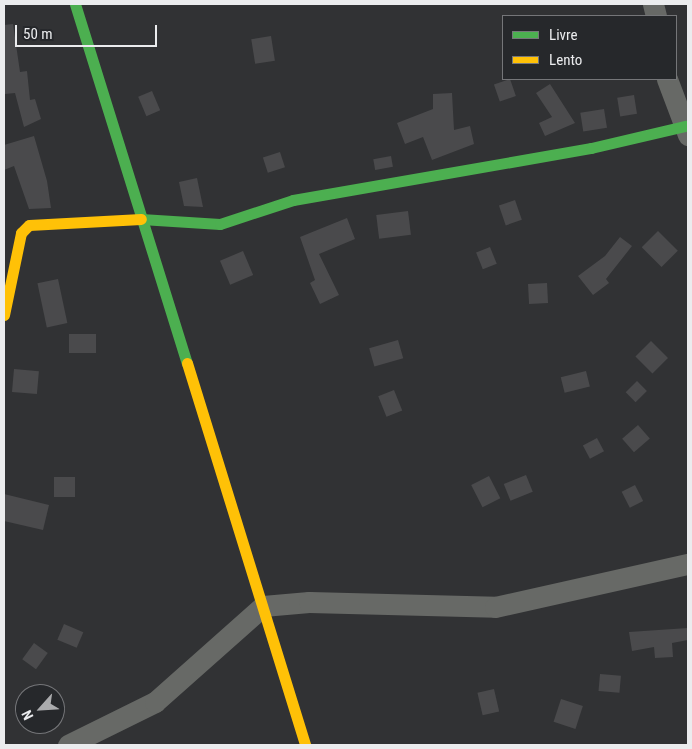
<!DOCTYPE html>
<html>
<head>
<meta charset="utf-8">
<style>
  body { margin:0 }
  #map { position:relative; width:692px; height:749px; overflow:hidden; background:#313234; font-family:"Roboto Condensed",sans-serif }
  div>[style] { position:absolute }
  .building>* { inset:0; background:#4a4a4c; transform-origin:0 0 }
  .street>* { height:21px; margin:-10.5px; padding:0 10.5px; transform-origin:10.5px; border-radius:10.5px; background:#676966 }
  .fast>* { height:11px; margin:-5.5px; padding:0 5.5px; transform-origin:5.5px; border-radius:5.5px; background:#4caf50 }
  .slow>* { height:11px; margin:-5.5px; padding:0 5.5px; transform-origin:5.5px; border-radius:5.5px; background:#ffc107 }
  span { translate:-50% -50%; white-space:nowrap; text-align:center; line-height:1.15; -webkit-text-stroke:4px #26282b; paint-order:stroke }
  .frame { position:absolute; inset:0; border:5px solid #ebecee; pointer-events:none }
  .legend { position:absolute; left:502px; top:15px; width:175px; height:65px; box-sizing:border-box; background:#26282b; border:1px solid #757679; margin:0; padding:6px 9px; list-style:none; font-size:15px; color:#ebecee }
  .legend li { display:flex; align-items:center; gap:10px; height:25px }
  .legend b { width:25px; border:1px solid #757679 }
  .north { position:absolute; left:15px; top:684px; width:50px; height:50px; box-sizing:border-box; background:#26282b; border:1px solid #757679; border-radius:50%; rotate:244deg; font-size:14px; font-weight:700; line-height:20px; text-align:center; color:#ebecee }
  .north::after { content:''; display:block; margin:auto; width:18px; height:22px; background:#aaabad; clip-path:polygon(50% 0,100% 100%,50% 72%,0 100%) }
  .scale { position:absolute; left:15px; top:25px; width:142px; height:22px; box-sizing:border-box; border:2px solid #ebecee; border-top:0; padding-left:6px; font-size:15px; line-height:18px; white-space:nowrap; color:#ebecee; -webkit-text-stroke:4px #26282b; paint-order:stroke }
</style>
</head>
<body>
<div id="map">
  <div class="building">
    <div style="clip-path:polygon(13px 24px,20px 72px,27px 71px,30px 100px,35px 99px,41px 119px,24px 127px,15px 93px,5px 94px,4px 25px)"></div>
    <div style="left:271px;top:36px;width:25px;height:20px;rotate:81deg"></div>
    <div style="left:510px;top:79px;width:18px;height:17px;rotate:71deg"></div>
    <div style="clip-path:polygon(550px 84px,575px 123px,545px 136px,539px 123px,552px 117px,536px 93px)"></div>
    <div style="left:152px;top:91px;width:21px;height:15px;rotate:67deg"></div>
    <div style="clip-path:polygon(452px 93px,454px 130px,470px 126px,474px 144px,432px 160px,423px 137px,405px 144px,397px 123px,433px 109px,433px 94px)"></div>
    <div style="left:634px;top:95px;width:19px;height:17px;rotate:81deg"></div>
    <div style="left:604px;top:109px;width:19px;height:24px;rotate:81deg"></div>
    <div style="clip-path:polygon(34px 136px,47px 181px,51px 208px,29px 209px,14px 166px,4px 170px,4px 145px)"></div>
    <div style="left:280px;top:152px;width:16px;height:18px;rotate:72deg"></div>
    <div style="left:391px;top:156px;width:11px;height:18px;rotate:80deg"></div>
    <div style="clip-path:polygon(197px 178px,203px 207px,184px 206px,179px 182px)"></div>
    <div style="left:515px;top:200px;width:21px;height:17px;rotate:71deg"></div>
    <div style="left:408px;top:211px;width:24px;height:32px;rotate:83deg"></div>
    <div style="clip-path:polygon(347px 218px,355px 239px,319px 254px,339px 295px,320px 304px,310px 283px,315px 280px,300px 237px)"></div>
    <div style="left:658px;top:231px;width:28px;height:23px;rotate:45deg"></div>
    <div style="clip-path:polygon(620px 237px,632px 246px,606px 279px,609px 283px,593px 295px,578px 276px,605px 256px)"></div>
    <div style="left:490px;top:247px;width:18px;height:15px;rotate:68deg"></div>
    <div style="left:243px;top:251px;width:26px;height:25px;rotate:67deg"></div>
    <div style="left:58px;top:279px;width:45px;height:21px;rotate:78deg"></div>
    <div style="left:547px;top:283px;width:20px;height:19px;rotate:87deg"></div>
    <div style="left:96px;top:334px;width:19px;height:27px;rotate:90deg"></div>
    <div style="left:398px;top:340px;width:19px;height:30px;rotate:74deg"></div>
    <div style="left:651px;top:341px;width:24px;height:22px;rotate:45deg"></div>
    <div style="left:14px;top:369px;width:25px;height:23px;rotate:5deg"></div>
    <div style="left:586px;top:371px;width:16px;height:26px;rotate:76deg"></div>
    <div style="left:637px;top:381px;width:14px;height:16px;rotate:45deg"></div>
    <div style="left:394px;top:390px;width:22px;height:17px;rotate:68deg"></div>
    <div style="left:638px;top:425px;width:18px;height:21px;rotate:49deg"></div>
    <div style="left:597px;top:438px;width:15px;height:16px;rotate:62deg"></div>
    <div style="left:526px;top:475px;width:18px;height:24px;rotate:68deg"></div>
    <div style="left:489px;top:476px;width:25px;height:20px;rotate:63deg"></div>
    <div style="left:54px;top:477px;width:21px;height:20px"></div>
    <div style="left:635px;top:485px;width:18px;height:15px;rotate:63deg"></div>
    <div style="clip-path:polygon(4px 494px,49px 505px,43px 530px,4px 521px)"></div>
    <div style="left:64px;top:624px;width:21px;height:17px;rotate:23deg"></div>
    <div style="clip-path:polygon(688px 628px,688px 640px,672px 643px,673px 657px,655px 658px,654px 647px,632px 651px,629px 632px)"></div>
    <div style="left:34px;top:643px;width:17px;height:20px;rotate:36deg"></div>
    <div style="left:600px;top:674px;width:21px;height:17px;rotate:5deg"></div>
    <div style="left:494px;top:689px;width:23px;height:17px;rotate:77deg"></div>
    <div style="left:561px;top:699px;width:23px;height:24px;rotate:18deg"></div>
  </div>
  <div class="street">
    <div style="left:653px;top:4px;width:12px;rotate:76deg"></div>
    <div style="left:667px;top:79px;width:60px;rotate:69.4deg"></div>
    <div style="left:68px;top:745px;width:97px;rotate:-26.3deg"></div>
    <div style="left:155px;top:702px;width:144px;rotate:-41.6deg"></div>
    <div style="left:263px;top:606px;width:46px;rotate:-5deg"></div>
    <div style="left:309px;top:602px;width:186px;rotate:1.5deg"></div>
    <div style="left:495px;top:607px;width:198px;rotate:-12.6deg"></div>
  </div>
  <div class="fast">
    <div style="left:75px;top:4px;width:376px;rotate:72.7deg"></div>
    <div style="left:141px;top:219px;width:79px;rotate:3.6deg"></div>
    <div style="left:220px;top:224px;width:77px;rotate:-18.2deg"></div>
    <div style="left:293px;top:200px;width:303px;rotate:-9.9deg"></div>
    <div style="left:591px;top:148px;width:97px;rotate:-13.2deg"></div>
  </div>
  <div class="slow">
    <div style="left:4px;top:315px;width:84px;rotate:-78.3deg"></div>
    <div style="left:21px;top:233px;width:11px;rotate:-45deg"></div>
    <div style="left:29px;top:225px;width:112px;rotate:-3.1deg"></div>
    <div style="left:187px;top:363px;width:400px;rotate:72.8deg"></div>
  </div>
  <div class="frame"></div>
  <ul class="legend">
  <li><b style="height:6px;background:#4caf50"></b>Livre</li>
  <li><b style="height:6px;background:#ffc107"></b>Lento</li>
  </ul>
  <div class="north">N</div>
  <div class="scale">50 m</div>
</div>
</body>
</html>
